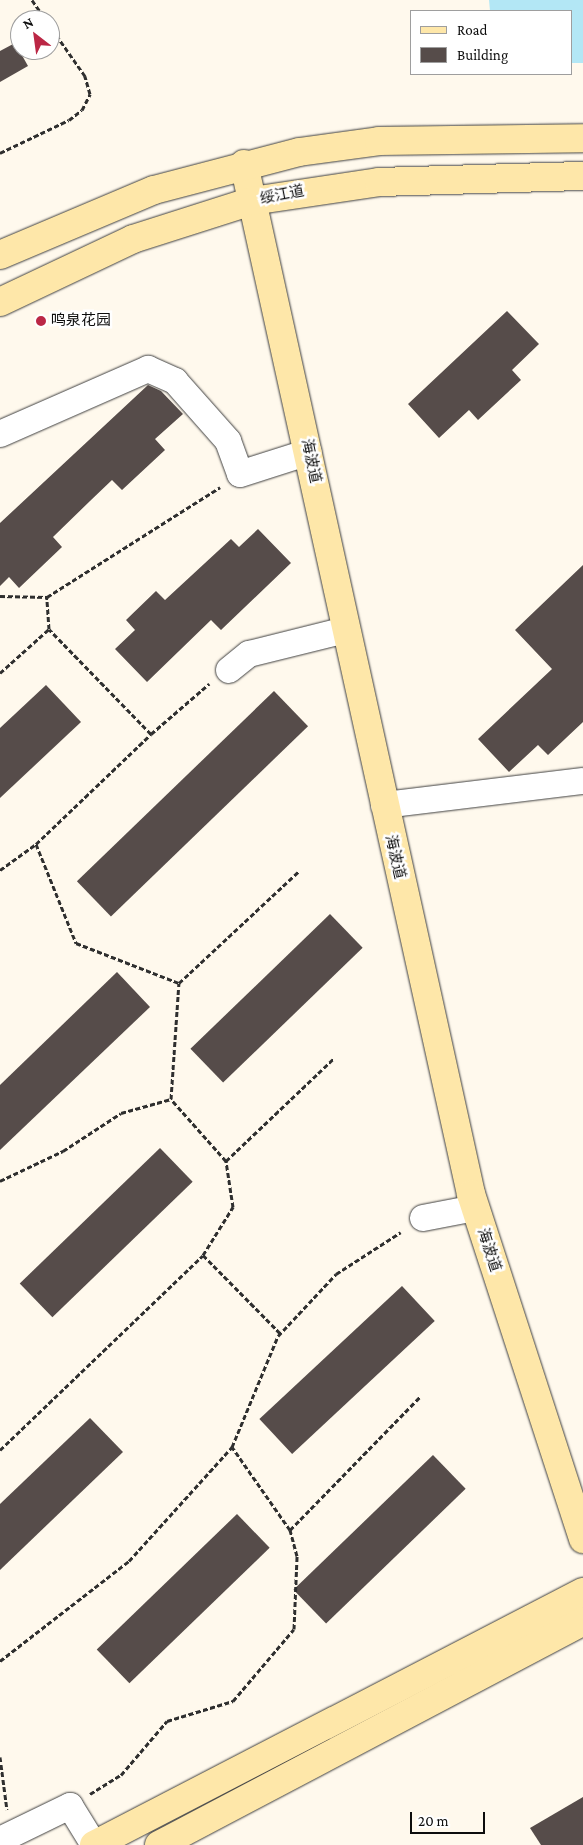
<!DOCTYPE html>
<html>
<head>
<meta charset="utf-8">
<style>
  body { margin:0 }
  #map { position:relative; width:583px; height:1845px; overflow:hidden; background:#fff9ed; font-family:"Crimson Pro","Noto Sans SC",serif }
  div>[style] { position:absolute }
  .water>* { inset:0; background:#b3e7f5 }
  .building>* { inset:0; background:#564c4a; transform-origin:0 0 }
  .path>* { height:3px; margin-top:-1.5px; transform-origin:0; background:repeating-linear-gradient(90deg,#2f2f2f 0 5px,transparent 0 7.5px) }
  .roads { filter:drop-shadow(0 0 1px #404040) drop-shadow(0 0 1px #404040) }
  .street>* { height:26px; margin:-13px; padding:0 13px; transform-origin:13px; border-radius:13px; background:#fff }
  .secondary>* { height:28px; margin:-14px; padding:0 14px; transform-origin:14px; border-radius:14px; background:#fee7a9 }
  .dots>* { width:14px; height:14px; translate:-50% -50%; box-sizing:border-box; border:2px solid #fff; border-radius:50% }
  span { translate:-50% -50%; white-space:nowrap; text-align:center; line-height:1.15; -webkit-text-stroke:5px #fff; paint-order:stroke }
  .street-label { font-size:15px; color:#0d0d0d }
  .poi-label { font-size:15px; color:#0d0d0d }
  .left { translate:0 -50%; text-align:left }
  .legend { position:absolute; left:410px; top:10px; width:162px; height:65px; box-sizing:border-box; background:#fff; border:1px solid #9e9e9e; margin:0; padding:6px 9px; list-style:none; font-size:15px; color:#0d0d0d }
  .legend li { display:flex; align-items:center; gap:10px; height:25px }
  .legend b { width:25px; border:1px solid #9e9e9e }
  .north { position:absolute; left:10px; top:10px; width:50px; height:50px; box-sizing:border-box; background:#fff; border:1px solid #9e9e9e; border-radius:50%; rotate:330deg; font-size:14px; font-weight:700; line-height:20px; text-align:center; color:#0d0d0d }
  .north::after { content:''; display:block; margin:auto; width:18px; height:22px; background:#bb2745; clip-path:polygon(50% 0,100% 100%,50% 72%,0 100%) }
  .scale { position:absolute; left:410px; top:1812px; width:75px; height:22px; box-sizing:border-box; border:2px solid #0d0d0d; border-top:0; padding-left:6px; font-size:15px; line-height:18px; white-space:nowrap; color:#0d0d0d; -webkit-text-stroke:4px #fff; paint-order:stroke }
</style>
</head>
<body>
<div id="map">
  <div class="water">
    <div style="clip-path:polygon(489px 0,583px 0,583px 63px,572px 63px,572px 11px,490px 11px)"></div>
  </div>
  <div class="building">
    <div style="clip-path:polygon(15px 43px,28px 66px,0 82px,0 51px)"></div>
    <div style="clip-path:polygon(507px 311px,539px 344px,512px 370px,521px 380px,478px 420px,469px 410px,439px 438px,408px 404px)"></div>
    <div style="clip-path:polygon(148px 385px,161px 391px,183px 414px,155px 439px,165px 450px,122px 490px,112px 480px,90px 501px,53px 537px,62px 547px,19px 588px,9px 577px,0 586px,0 523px)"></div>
    <div style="clip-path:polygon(258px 529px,291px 563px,221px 630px,211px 620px,147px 682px,115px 649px,135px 630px,126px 620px,156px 591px,165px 600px,231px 539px,239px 547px)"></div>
    <div style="clip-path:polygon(583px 565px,583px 722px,548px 755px,538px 745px,509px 772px,478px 739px,552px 669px,515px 630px)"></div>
    <div style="clip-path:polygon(46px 685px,81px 722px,0 798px,0 728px)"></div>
    <div style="left:274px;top:691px;width:49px;height:274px;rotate:46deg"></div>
    <div style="left:330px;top:914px;width:47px;height:194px;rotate:46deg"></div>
    <div style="clip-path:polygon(117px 972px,150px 1007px,0 1150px,0 1085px)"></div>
    <div style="left:160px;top:1148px;width:47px;height:195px;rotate:46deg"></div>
    <div style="left:402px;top:1286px;width:48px;height:195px;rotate:47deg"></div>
    <div style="clip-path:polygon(90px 1418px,123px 1452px,0 1570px,0 1504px)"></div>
    <div style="left:433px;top:1455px;width:47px;height:194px;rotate:46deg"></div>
    <div style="left:237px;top:1514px;width:47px;height:195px;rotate:46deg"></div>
    <div style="clip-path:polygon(583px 1797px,583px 1845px,541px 1845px,530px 1828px)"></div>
  </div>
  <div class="path">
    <div style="left:32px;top:0;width:24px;rotate:55deg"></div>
    <div style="left:0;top:153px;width:76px;rotate:-25.6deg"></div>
    <div style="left:69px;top:120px;width:16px;rotate:-38deg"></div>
    <div style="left:82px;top:110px;width:18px;rotate:-63deg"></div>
    <div style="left:90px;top:94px;width:19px;rotate:-106deg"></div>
    <div style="left:85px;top:76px;width:61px;rotate:-125deg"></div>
    <div style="left:0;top:596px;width:47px;rotate:1.2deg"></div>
    <div style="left:47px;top:597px;width:205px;rotate:-32.4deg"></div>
    <div style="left:0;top:673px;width:66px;rotate:-41.9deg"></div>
    <div style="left:151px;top:734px;width:77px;rotate:-40.8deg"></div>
    <div style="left:36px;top:844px;width:107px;rotate:68deg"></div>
    <div style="left:76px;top:943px;width:110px;rotate:21.2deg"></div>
    <div style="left:0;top:870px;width:44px;rotate:-35.8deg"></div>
    <div style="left:36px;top:844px;width:159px;rotate:-43.7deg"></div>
    <div style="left:151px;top:734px;width:146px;rotate:-134.2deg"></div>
    <div style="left:49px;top:629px;width:32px;rotate:-94deg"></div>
    <div style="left:226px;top:1161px;width:149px;rotate:-43.6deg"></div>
    <div style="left:0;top:1181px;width:70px;rotate:-25.5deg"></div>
    <div style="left:63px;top:1151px;width:69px;rotate:-33.2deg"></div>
    <div style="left:121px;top:1113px;width:52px;rotate:-15.6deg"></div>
    <div style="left:203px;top:1255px;width:110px;rotate:45.4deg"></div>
    <div style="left:0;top:1450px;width:281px;rotate:-43.8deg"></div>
    <div style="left:203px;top:1255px;width:57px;rotate:-58deg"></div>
    <div style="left:233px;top:1207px;width:47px;rotate:-98.7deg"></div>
    <div style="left:226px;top:1161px;width:83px;rotate:-131.6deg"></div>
    <div style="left:171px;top:1099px;width:116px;rotate:-86.1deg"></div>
    <div style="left:179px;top:983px;width:164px;rotate:-43deg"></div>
    <div style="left:290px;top:1530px;width:186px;rotate:-45.7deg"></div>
    <div style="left:0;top:1661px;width:163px;rotate:-37.8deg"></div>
    <div style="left:129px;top:1561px;width:154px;rotate:-47.9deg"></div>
    <div style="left:232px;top:1447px;width:120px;rotate:-67.5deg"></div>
    <div style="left:278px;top:1336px;width:85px;rotate:-46.9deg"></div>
    <div style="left:336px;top:1274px;width:77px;rotate:-32.9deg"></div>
    <div style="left:0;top:1757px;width:53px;rotate:82.5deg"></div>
    <div style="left:90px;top:1794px;width:36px;rotate:-32deg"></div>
    <div style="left:121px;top:1775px;width:71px;rotate:-49.6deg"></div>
    <div style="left:167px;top:1721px;width:69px;rotate:-16.9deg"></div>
    <div style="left:233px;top:1701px;width:94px;rotate:-49.7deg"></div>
    <div style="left:294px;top:1629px;width:73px;rotate:-87.6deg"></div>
    <div style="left:297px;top:1556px;width:27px;rotate:-105deg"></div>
    <div style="left:290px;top:1530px;width:101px;rotate:-124.9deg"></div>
  </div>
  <div class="roads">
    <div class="street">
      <div style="left:0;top:434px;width:162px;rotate:-23.7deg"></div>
      <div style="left:148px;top:369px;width:30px;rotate:24deg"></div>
      <div style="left:175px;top:381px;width:80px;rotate:48.5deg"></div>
      <div style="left:228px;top:441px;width:35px;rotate:70deg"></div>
      <div style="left:240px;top:474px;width:72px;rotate:-17.7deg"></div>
      <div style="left:229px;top:670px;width:26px;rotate:-39deg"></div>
      <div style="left:249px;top:654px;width:100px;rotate:-13.9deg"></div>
      <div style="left:384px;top:805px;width:200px;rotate:-6.9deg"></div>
      <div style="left:423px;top:1218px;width:53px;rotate:-10.9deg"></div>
      <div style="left:0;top:1840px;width:78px;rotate:-25.9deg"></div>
      <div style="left:70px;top:1806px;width:46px;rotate:58.4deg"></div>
    </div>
    <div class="secondary">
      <div style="left:244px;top:164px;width:1055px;rotate:77.57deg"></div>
      <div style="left:471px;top:1194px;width:363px;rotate:72deg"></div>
      <div style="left:0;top:255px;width:167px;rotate:-22.9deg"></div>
      <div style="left:154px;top:190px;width:150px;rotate:-14.7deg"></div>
      <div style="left:299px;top:152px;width:81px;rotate:-7.8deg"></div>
      <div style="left:379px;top:141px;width:204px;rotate:-0.8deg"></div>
      <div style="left:0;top:302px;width:147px;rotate:-25.3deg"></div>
      <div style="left:133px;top:239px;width:125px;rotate:-17.7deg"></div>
      <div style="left:252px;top:201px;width:128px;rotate:-8.5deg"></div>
      <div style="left:379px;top:182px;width:204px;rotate:-1.7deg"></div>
      <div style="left:94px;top:1845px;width:551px;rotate:-27.36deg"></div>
      <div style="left:159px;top:1845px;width:480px;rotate:-27.8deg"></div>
    </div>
  </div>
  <div class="dots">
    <div style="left:41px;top:321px;background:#bb2745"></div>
  </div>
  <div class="street-label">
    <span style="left:282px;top:195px;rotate:-11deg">绥江道</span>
    <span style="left:311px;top:461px;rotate:78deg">海波道</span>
    <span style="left:395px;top:857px;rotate:77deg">海波道</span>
    <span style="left:489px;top:1250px;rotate:72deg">海波道</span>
  </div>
  <div class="poi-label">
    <span class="left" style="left:51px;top:321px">鸣泉花园</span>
  </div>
  <ul class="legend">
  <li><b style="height:6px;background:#fee7a9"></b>Road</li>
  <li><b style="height:14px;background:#564c4a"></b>Building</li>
  </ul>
  <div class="north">N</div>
  <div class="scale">20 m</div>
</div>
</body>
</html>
